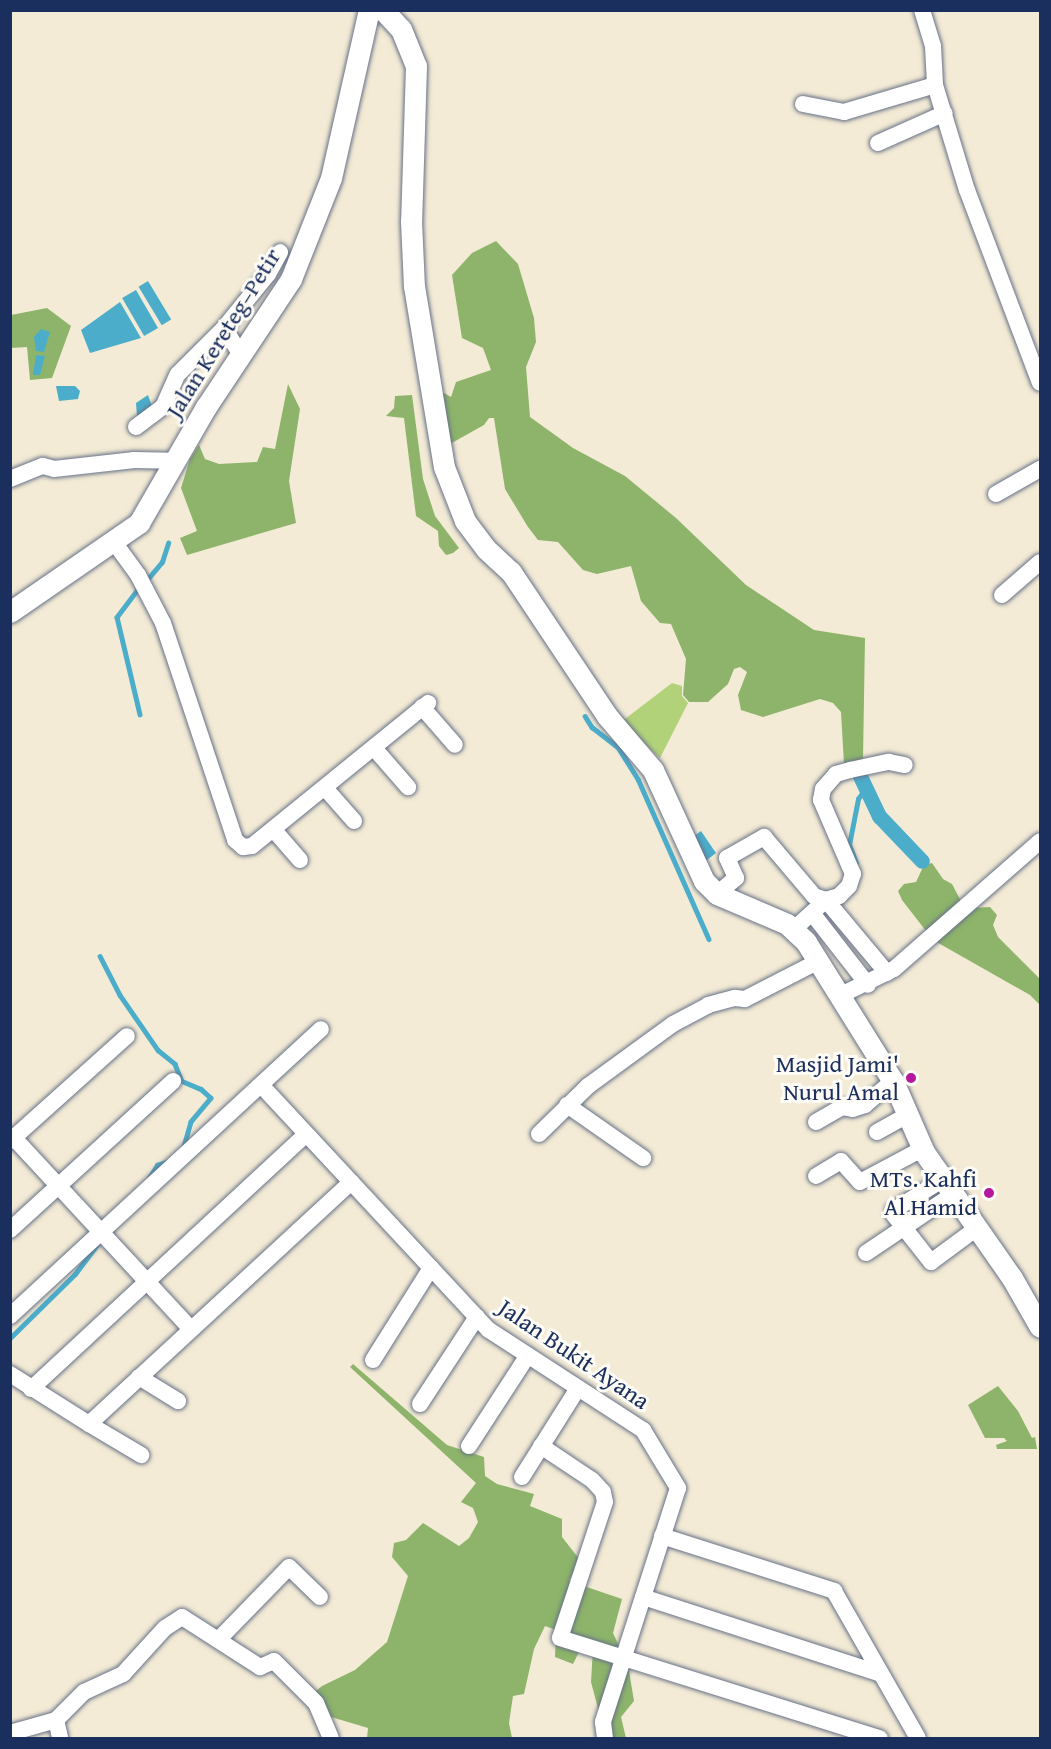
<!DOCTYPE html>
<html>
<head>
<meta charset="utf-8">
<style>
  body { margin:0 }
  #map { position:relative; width:1051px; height:1749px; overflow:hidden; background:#f3ebd5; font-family:"Gentium Book Plus",serif }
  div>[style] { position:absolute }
  .green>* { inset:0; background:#b2d27a }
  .forest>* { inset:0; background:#8db46a }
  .water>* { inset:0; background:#4badca; transform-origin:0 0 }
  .stream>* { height:4.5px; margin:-2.25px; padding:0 2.25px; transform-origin:2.25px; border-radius:2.25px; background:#4badca }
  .canal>* { height:15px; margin:-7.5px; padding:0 7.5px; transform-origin:7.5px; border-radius:7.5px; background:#4badca }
  .roads { filter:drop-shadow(0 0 2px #677188) drop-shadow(0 0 2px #677188) }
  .minor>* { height:16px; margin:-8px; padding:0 8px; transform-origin:8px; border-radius:8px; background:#fff }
  .tertiary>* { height:21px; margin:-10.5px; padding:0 10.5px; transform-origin:10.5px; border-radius:10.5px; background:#fff }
  .dots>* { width:16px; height:16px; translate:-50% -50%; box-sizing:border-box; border:3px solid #fdfcf7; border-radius:50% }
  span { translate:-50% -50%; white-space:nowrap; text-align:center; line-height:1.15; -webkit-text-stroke:6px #fdfcf7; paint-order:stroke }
  .street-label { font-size:24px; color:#1b2f5e }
  .poi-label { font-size:24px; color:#1b2f5e }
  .right { translate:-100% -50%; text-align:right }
  .frame { position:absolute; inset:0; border:12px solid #1b2f5e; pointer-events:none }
</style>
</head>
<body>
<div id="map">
  <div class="green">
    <div style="clip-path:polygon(672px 683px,682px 686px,682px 696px,688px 703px,660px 758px,621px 722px)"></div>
  </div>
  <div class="forest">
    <div style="clip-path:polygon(496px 241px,518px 264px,534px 318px,536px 342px,526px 367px,530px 417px,573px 448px,625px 476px,676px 518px,746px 585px,814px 630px,865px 638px,863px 759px,844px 764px,841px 712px,833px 703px,820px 699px,763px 717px,741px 710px,738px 695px,747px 672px,740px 667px,734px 669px,728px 684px,708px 702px,689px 702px,683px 695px,686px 659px,671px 624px,660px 623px,641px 601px,631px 566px,597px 574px,583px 570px,558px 542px,538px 540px,528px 527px,505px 489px,494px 418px,489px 418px,484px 425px,450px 444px,451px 479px,459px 498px,485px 537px,471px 536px,448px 504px,438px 475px,428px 399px,444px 393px,451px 397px,456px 382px,491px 370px,483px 348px,462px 338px,452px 275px,472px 253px)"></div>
    <div style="clip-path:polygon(47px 308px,71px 326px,52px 378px,30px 380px,27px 347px,11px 348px,11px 315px)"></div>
    <div style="clip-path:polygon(288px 384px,300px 409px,289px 481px,296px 523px,187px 555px,180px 538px,197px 531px,181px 488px,190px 459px,199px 445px,205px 459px,219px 464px,257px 462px,263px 447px,275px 449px)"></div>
    <div style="clip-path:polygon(412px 395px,423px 479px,435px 516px,459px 548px,453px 553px,446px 555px,439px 546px,438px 531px,416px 516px,404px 418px,386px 416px,394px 408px,395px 396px)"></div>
    <div style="clip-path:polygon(932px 863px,943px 879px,952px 884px,962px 903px,972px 908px,990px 907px,997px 915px,993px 925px,998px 937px,1040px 979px,1040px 1005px,1030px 995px,933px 940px,902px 900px,898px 891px,904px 884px,916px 882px,924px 865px)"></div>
    <div style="clip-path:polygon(353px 1364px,447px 1445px,484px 1457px,485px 1476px,497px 1484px,534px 1494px,530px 1506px,562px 1519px,562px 1537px,580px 1560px,569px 1581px,622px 1599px,613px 1633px,628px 1665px,634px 1701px,621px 1717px,626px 1738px,606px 1738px,591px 1682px,593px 1648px,580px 1650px,573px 1664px,555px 1657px,556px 1630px,545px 1626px,534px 1649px,524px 1694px,513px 1696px,509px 1723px,512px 1738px,367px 1738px,368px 1728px,321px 1714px,306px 1699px,322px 1686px,355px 1670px,387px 1642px,408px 1576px,392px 1557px,394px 1543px,406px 1540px,423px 1523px,459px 1546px,469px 1538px,478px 1522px,473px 1508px,461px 1502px,476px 1483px,350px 1367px)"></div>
    <div style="clip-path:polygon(998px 1386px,1018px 1411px,1032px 1438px,1035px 1437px,1037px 1449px,997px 1449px,996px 1445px,1007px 1441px,1004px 1438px,985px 1438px,968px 1405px)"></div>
  </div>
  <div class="water">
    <div style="left:148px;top:281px;width:45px;height:11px;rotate:59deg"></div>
    <div style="left:136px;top:290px;width:44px;height:16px;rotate:60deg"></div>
    <div style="clip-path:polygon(120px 302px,141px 338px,90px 353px,81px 330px)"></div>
    <div style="clip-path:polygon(41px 329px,50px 332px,44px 352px,36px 351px,34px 337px)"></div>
    <div style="clip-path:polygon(36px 355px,45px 356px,40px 375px,33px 375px)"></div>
    <div style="clip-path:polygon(56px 386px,75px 386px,80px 391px,78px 399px,59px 401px)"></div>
    <div style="clip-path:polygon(148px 395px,153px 409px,137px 416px,136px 403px)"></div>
    <div style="clip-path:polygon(701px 831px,716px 853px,703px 863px,689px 840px)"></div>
  </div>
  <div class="stream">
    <div style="left:146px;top:581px;width:25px;rotate:-50deg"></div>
    <div style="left:162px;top:562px;width:20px;rotate:-72deg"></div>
    <div style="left:140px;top:587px;width:38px;rotate:127deg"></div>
    <div style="left:117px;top:617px;width:100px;rotate:76.7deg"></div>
    <div style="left:585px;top:716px;width:13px;rotate:58deg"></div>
    <div style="left:592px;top:727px;width:33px;rotate:38deg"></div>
    <div style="left:618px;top:747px;width:38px;rotate:58deg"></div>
    <div style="left:638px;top:779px;width:175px;rotate:66.1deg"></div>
    <div style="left:856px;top:863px;width:19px;rotate:-111deg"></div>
    <div style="left:849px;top:845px;width:47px;rotate:-78.9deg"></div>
    <div style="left:858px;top:799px;width:11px;rotate:-56deg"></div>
    <div style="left:100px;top:956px;width:44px;rotate:62.9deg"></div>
    <div style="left:120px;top:995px;width:67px;rotate:55.4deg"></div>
    <div style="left:158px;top:1050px;width:22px;rotate:39deg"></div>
    <div style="left:175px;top:1064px;width:18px;rotate:68deg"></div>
    <div style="left:182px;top:1081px;width:21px;rotate:23deg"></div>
    <div style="left:201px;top:1089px;width:13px;rotate:42deg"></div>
    <div style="left:211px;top:1098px;width:31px;rotate:130deg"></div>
    <div style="left:191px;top:1122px;width:26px;rotate:106deg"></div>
    <div style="left:149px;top:1178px;width:15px;rotate:-58deg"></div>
    <div style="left:157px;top:1165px;width:13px;rotate:-18deg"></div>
    <div style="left:10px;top:1338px;width:91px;rotate:-44.6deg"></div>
    <div style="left:75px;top:1274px;width:35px;rotate:-53deg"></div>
  </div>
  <div class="canal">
    <div style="left:859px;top:774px;width:47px;rotate:64.5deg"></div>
    <div style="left:879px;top:816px;width:62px;rotate:46.3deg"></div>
  </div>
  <div class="roads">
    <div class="minor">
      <div style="left:922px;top:10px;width:38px;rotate:73deg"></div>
      <div style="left:933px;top:46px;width:39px;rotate:87deg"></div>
      <div style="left:935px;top:85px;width:110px;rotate:73.1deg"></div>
      <div style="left:967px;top:190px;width:206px;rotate:69.3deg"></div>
      <div style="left:803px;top:104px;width:42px;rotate:11deg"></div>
      <div style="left:844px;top:112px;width:95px;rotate:-16.5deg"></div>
      <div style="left:878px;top:143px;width:73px;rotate:-24.1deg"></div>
      <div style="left:241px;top:355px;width:32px;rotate:-122deg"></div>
      <div style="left:224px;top:328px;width:70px;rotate:-50.8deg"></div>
      <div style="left:268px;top:274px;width:25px;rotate:-61deg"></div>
      <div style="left:136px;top:427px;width:34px;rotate:-37deg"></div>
      <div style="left:163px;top:407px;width:36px;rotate:-66deg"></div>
      <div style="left:178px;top:374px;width:65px;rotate:-45deg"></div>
      <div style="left:10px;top:479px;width:35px;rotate:-22deg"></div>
      <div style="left:43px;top:466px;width:11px;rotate:15deg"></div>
      <div style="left:54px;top:469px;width:81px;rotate:-6.4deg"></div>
      <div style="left:134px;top:460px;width:39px;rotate:1deg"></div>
      <div style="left:996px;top:494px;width:51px;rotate:-29.6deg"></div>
      <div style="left:114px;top:542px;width:41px;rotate:54deg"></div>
      <div style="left:138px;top:575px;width:54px;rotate:62.5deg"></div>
      <div style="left:163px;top:623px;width:229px;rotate:71.6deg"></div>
      <div style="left:235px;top:840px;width:11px;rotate:41deg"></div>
      <div style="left:243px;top:847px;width:9px;rotate:-6deg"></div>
      <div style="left:252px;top:846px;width:227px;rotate:-39.1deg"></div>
      <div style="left:1002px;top:595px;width:50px;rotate:-41deg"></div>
      <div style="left:422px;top:707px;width:50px;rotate:49deg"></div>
      <div style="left:374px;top:748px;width:52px;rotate:48.9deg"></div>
      <div style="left:325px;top:788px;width:44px;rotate:48.7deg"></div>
      <div style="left:273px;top:829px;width:41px;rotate:48.9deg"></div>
      <div style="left:717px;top:894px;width:25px;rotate:-40deg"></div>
      <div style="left:736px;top:878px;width:22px;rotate:-114deg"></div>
      <div style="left:727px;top:858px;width:43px;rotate:-29.6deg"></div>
      <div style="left:764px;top:837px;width:77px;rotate:49.7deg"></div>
      <div style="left:814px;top:896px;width:13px;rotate:18deg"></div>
      <div style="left:826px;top:900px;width:14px;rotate:-17deg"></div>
      <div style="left:839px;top:896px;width:14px;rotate:-45deg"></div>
      <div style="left:849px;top:886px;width:13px;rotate:-72deg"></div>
      <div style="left:853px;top:874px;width:81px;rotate:-113.4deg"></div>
      <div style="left:821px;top:800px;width:11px;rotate:-80deg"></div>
      <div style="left:823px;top:789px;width:20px;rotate:-49deg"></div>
      <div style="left:836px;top:774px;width:15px;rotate:-16deg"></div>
      <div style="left:850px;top:770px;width:40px;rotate:-12deg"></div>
      <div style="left:889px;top:762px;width:16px;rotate:11deg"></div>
      <div style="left:812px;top:913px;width:91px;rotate:52.1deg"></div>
      <div style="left:794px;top:929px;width:43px;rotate:-42.2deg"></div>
      <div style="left:826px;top:900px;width:95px;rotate:50.1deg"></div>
      <div style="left:839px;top:996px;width:61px;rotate:-26.1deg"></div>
      <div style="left:894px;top:969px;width:194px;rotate:-41.2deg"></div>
      <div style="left:261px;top:1085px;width:335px;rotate:47.1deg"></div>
      <div style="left:489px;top:1330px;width:184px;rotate:33deg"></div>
      <div style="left:643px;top:1430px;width:68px;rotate:58.9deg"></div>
      <div style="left:678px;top:1488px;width:246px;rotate:107.8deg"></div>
      <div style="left:603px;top:1722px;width:16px;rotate:83deg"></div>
      <div style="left:567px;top:1105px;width:93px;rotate:34.9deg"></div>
      <div style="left:816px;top:1122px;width:30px;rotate:-30deg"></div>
      <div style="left:842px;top:1107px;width:11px;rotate:10deg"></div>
      <div style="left:853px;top:1109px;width:13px;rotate:-18deg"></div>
      <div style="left:865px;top:1105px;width:37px;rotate:-41deg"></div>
      <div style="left:877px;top:1132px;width:35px;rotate:-29deg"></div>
      <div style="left:539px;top:1134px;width:69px;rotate:-44.4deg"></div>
      <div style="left:588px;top:1086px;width:105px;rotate:-36.1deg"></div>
      <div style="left:673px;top:1024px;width:40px;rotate:-28deg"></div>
      <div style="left:708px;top:1005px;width:28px;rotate:-15deg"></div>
      <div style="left:735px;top:998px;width:10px;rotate:6deg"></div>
      <div style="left:745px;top:999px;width:83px;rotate:-27.2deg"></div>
      <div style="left:14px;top:1138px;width:260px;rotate:47.2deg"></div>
      <div style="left:10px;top:1141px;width:157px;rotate:-41.9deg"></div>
      <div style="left:816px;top:1176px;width:29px;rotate:-31deg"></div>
      <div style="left:841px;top:1161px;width:28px;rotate:48deg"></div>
      <div style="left:860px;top:1182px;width:70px;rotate:-28deg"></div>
      <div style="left:942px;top:1180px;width:57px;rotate:148deg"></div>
      <div style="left:894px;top:1210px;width:5px;rotate:90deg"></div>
      <div style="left:894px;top:1215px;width:60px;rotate:51.8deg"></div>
      <div style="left:931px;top:1262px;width:57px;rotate:-36.5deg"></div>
      <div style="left:10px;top:1230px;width:221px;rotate:-42.4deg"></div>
      <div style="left:866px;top:1253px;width:104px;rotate:-34deg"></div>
      <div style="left:10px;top:1316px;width:423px;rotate:-42.7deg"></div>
      <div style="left:373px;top:1360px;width:109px;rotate:-57.8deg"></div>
      <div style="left:10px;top:1374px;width:93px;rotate:32.3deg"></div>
      <div style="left:89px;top:1424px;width:357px;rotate:-42.7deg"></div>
      <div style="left:139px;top:1377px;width:46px;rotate:31.6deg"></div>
      <div style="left:31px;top:1389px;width:375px;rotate:-42.8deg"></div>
      <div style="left:420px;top:1404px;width:104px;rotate:-56.8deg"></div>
      <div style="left:89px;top:1424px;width:61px;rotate:30.8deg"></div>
      <div style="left:469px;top:1446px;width:108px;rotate:-57deg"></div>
      <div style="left:541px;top:1446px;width:61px;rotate:33.7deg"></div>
      <div style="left:592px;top:1480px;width:16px;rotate:47deg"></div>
      <div style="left:603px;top:1492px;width:10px;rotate:79deg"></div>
      <div style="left:605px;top:1502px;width:143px;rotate:108.3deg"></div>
      <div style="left:560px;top:1638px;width:335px;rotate:17.4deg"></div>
      <div style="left:522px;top:1477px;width:105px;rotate:-57.8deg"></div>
      <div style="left:662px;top:1536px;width:181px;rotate:17.7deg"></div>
      <div style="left:834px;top:1591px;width:169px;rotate:60.3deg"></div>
      <div style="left:643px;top:1597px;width:250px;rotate:17.9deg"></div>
      <div style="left:219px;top:1639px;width:100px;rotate:-45.8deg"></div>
      <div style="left:289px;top:1567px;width:43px;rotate:44.1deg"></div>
      <div style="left:56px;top:1720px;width:40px;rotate:-45deg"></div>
      <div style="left:84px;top:1692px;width:43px;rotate:-24.8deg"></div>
      <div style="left:123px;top:1674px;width:62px;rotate:-47.6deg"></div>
      <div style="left:165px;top:1628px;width:20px;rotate:-33deg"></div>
      <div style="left:182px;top:1617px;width:93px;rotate:32.7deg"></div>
      <div style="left:260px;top:1667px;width:15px;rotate:-23deg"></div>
      <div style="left:274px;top:1661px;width:59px;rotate:45deg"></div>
      <div style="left:316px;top:1703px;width:38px;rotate:67deg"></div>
      <div style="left:10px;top:1733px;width:48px;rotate:-15.8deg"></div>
      <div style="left:56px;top:1720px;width:18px;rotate:77deg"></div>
    </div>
    <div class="tertiary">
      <div style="left:383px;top:10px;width:26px;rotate:47deg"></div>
      <div style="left:401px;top:29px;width:40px;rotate:68deg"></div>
      <div style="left:416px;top:66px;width:155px;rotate:91.8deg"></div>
      <div style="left:411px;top:221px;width:65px;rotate:87.4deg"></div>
      <div style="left:414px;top:286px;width:183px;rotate:80.6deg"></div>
      <div style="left:444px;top:467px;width:58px;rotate:68.7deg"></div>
      <div style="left:465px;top:521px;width:35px;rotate:53deg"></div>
      <div style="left:486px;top:549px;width:34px;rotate:43deg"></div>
      <div style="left:511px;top:572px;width:173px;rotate:56.3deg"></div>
      <div style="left:607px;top:716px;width:71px;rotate:49.6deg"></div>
      <div style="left:653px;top:770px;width:122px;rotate:65.3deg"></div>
      <div style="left:704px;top:881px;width:18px;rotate:45deg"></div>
      <div style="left:717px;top:894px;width:76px;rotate:23.2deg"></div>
      <div style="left:787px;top:924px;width:26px;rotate:43deg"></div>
      <div style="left:806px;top:942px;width:164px;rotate:58deg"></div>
      <div style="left:893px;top:1081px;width:77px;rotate:66.4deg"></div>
      <div style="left:924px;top:1152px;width:154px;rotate:55.1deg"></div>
      <div style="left:1012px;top:1278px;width:56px;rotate:60.3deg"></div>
      <div style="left:10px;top:612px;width:157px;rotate:-34.6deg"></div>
      <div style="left:139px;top:523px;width:134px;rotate:-60deg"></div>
      <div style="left:206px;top:407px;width:154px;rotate:-56.4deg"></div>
      <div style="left:291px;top:279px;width:109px;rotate:-68.4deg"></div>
      <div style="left:331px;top:178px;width:172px;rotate:-77.3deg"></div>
    </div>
  </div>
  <div class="dots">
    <div style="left:911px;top:1078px;background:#b5179e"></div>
    <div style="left:989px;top:1193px;background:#b5179e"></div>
  </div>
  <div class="street-label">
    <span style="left:223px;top:333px;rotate:-58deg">Jalan Kereteg–Petir</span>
    <span style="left:574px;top:1354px;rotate:34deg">Jalan Bukit Ayana</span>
  </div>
  <div class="poi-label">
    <span class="right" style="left:899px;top:1078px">Masjid Jami'<br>Nurul Amal</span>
    <span class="right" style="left:977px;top:1193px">MTs. Kahfi<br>Al Hamid</span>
  </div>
  <div class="frame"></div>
</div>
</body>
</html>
